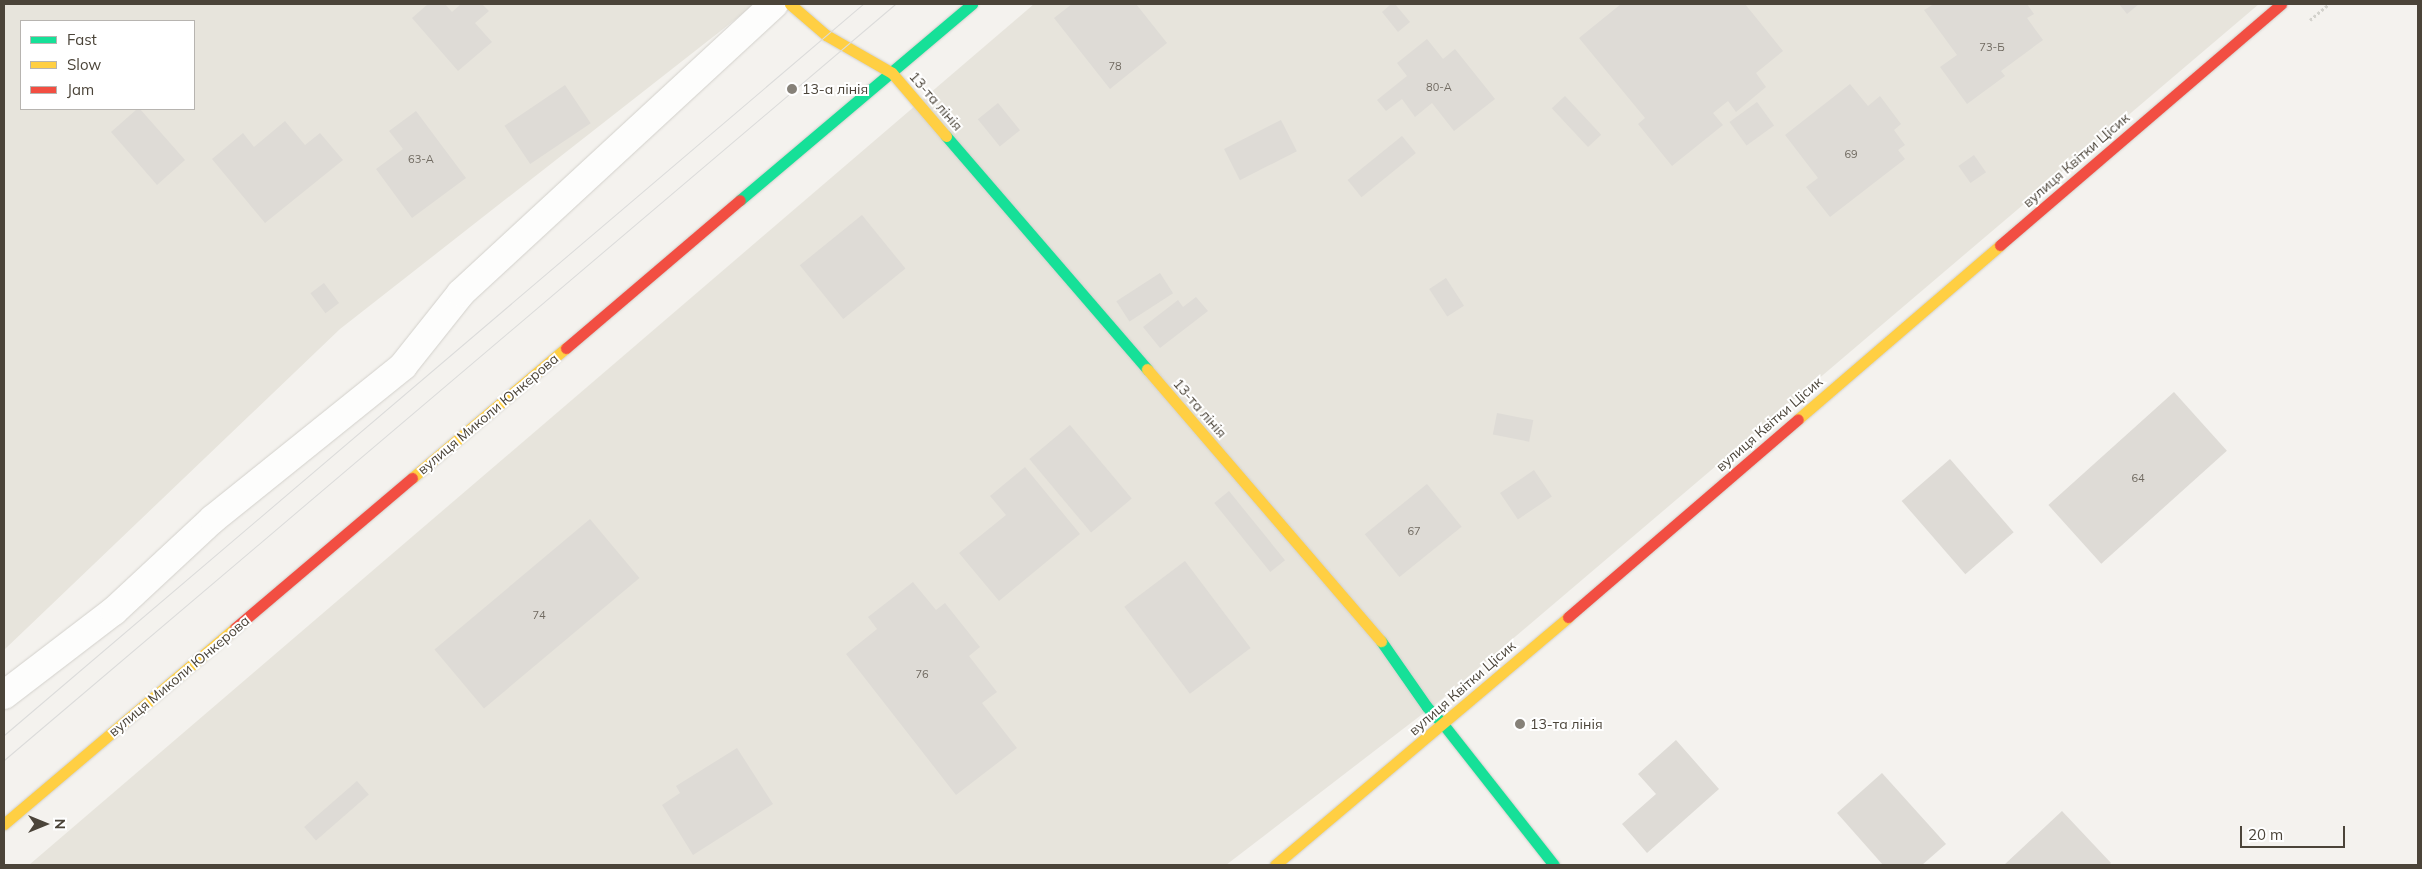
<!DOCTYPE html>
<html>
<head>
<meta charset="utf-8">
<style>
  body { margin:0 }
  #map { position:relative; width:2422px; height:869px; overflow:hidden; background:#f4f2ee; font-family:Mulish,sans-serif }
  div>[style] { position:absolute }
  .residential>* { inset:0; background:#e7e4dc }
  .building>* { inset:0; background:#dedbd6; transform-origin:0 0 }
  .path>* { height:3px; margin-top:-1.5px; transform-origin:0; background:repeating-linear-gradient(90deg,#d3d2cc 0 2.5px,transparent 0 5px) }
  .roads { filter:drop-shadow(0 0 1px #d2d0cb) drop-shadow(0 0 1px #d2d0cb) }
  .street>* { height:28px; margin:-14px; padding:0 14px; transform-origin:14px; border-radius:14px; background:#fdfdfc }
  .fast>* { height:11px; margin:-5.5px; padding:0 5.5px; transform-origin:5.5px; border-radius:5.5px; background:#16e098 }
  .slow>* { height:11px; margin:-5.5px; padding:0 5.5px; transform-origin:5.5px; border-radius:5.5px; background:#ffcf43 }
  .jam>* { height:11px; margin:-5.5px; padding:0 5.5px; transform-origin:5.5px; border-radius:5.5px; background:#f24e42 }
  .tram>* { height:1px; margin:-0.5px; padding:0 0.5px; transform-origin:0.5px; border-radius:0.5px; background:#dbdbda }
  .dots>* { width:14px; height:14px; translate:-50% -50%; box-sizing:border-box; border:2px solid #fff; border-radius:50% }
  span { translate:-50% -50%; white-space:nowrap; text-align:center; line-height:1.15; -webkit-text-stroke:4px #fff; paint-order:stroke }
  .number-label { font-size:11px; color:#706a61 }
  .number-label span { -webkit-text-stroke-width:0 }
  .poi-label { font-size:14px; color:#4b4439 }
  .left { translate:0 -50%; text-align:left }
  .street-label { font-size:14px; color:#4b4439 }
  .frame { position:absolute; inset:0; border:5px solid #4b4439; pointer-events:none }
  .legend { position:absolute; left:20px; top:20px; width:175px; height:90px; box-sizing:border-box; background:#fff; border:1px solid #b7b4b0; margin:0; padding:6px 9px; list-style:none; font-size:15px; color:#4b4439 }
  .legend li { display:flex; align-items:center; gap:10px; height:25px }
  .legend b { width:25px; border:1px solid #b7b4b0 }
  .north { position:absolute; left:20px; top:799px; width:50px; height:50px; -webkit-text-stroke:4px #fff; paint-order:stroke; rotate:90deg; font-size:14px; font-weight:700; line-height:20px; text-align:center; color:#4b4439 }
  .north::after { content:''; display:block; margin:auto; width:18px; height:22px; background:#4b4439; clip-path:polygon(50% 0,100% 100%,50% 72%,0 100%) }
  .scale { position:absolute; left:2240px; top:826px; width:105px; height:22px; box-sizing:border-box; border:2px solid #4b4439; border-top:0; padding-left:6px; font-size:15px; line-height:18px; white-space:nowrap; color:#4b4439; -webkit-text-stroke:4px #fff; paint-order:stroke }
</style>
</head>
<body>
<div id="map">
  <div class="residential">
    <div style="clip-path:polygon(evenodd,4px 4px,755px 4px,340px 329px,4px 650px,4px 4px,21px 21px,194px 21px,194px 109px,21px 109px,21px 21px)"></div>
    <div style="clip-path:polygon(1034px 4px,2259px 4px,1442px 699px,1226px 865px,29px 865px)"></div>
  </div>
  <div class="building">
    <div style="clip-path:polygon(428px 4px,445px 4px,452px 12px,461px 4px,482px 4px,489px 11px,475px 23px,492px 42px,458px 71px,412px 18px)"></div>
    <div style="clip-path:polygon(1072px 4px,1136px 4px,1167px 43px,1110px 89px,1054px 18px)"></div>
    <div style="clip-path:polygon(1391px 4px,1395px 4px,1410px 22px,1398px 32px,1382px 12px)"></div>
    <div style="clip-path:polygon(1621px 4px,1745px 4px,1783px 51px,1756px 73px,1766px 87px,1736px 112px,1728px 101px,1713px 113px,1723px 125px,1672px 166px,1638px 124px,1645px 118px,1579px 38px)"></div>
    <div style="clip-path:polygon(1934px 4px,2027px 4px,2034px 14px,2027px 18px,2043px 40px,2001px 71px,2005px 76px,1967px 104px,1940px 67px,1957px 55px,1924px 10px)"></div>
    <div style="clip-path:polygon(2119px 4px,2139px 4px,2127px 14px)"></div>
    <div style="clip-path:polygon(1427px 39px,1443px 59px,1455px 49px,1495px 99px,1454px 131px,1432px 103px,1415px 117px,1402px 99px,1386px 111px,1377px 100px,1407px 76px,1397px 63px)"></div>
    <div style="clip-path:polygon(1850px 84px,1868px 106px,1880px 96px,1901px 124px,1894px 130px,1905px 145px,1898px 150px,1905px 159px,1830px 217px,1806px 187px,1818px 178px,1785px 135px)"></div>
    <div style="left:565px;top:85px;width:46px;height:73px;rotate:56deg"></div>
    <div style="left:1565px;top:96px;width:53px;height:18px;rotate:47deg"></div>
    <div style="left:1757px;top:102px;width:29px;height:34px;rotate:54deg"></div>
    <div style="left:998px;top:103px;width:35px;height:26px;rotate:51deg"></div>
    <div style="clip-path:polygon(137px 109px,140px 109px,185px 160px,157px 185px,111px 132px)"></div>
    <div style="clip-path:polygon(416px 111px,466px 178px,412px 218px,376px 169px,403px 149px,389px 131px)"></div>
    <div style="left:1281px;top:120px;width:35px;height:64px;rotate:63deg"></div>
    <div style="clip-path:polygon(285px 121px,305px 145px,320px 133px,343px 160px,265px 223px,212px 159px,243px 133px,254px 147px)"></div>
    <div style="left:1402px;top:136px;width:22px;height:70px;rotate:51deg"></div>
    <div style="left:1974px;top:155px;width:21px;height:19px;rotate:55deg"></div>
    <div style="left:862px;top:215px;width:69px;height:80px;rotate:51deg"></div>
    <div style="left:1160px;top:273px;width:24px;height:52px;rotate:57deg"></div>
    <div style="left:1446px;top:278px;width:33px;height:20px;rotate:57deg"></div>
    <div style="left:324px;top:283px;width:25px;height:17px;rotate:53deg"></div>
    <div style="clip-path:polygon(1196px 297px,1208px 311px,1160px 348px,1143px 327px,1178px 300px,1183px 307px)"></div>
    <div style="left:2174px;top:392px;width:79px;height:169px;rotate:48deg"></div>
    <div style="left:1497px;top:413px;width:37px;height:22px;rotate:11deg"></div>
    <div style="left:1070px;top:425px;width:96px;height:53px;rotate:50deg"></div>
    <div style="left:1950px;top:459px;width:97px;height:64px;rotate:49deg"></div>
    <div style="clip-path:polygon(1025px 467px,1080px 534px,999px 601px,959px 553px,1006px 515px,990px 496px)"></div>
    <div style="left:1534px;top:470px;width:32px;height:41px;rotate:56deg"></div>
    <div style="left:1427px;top:484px;width:55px;height:80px;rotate:51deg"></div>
    <div style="left:1229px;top:491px;width:89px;height:19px;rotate:51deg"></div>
    <div style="left:590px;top:519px;width:77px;height:203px;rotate:50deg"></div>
    <div style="left:1185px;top:561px;width:109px;height:76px;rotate:53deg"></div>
    <div style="clip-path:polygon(913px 582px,936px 610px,945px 603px,980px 647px,969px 656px,997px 692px,982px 703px,1017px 748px,956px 795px,846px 654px,877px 629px,868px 617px)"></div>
    <div style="clip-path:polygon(1676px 740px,1719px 789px,1647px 853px,1622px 824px,1656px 794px,1638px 774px)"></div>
    <div style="clip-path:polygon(737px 748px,773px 804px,693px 855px,662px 805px,680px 793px,676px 786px)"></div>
    <div style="clip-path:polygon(1882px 773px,1946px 844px,1922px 865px,1883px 865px,1837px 813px)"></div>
    <div style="left:357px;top:781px;width:18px;height:70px;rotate:49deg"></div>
    <div style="clip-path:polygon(2062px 811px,2111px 863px,2109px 865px,2004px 865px)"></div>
  </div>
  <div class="path">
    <div style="left:2310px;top:20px;width:25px;rotate:-40deg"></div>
  </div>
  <div class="roads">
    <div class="street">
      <div style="left:4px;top:695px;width:138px;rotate:-37.4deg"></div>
      <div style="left:114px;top:611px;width:135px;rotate:-42.9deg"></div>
      <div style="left:213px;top:519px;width:244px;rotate:-38.8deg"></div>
      <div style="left:403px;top:366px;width:93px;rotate:-51.5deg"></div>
      <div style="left:461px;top:293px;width:426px;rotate:-42.7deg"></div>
    </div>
    <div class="fast">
      <div style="left:946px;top:136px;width:308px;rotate:49.2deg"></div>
      <div style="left:740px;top:200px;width:304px;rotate:-40.2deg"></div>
      <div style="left:1381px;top:641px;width:80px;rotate:55.1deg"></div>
      <div style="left:1427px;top:707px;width:23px;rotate:47deg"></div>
      <div style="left:1443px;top:724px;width:179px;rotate:51.8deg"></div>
    </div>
    <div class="slow">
      <div style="left:790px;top:4px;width:48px;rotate:40.7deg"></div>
      <div style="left:826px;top:35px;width:76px;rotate:29.9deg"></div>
      <div style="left:892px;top:73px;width:83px;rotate:49.4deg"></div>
      <div style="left:1147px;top:369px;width:359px;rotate:49.3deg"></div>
      <div style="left:1798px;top:419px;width:267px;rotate:-40.7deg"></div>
      <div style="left:412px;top:478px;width:202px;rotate:-40.2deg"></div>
      <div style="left:4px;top:824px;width:303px;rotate:-40.3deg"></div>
      <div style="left:1275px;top:865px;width:384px;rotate:-40.2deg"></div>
    </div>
    <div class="jam">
      <div style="left:2000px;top:245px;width:370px;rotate:-40.6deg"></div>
      <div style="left:566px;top:348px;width:228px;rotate:-40.4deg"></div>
      <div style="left:1568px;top:617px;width:303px;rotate:-40.7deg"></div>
      <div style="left:235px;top:628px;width:232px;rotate:-40.3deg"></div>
    </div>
  </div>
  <div class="tram">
    <div style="left:4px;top:735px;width:1128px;rotate:-40.4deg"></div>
    <div style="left:4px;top:760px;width:1169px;rotate:-40.31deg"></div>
  </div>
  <div class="dots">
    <div style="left:792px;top:89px;background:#868178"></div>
    <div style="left:1520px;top:724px;background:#868178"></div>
  </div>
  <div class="number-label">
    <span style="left:1992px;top:47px">73-Б</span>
    <span style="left:1115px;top:66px">78</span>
    <span style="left:1439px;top:87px">80-А</span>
    <span style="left:1851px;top:154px">69</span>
    <span style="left:421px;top:159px">63-А</span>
    <span style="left:2138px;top:478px">64</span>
    <span style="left:1414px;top:531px">67</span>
    <span style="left:539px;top:615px">74</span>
    <span style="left:922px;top:674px">76</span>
  </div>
  <div class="poi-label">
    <span class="left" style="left:802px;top:89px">13-а лінія</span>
    <span class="left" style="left:1530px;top:724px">13-та лінія</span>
  </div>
  <div class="street-label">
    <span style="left:936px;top:101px;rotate:49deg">13-та лінія</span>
    <span style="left:2076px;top:160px;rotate:-41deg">вулиця Квітки Цісик</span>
    <span style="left:1200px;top:408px;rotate:49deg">13-та лінія</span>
    <span style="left:488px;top:414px;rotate:-40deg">вулиця Миколи Юнкерова</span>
    <span style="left:1769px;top:424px;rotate:-41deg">вулиця Квітки Цісик</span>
    <span style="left:179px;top:676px;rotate:-40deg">вулиця Миколи Юнкерова</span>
    <span style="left:1462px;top:688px;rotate:-41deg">вулиця Квітки Цісик</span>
  </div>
  <div class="frame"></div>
  <ul class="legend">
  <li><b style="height:6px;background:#16e098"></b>Fast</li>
  <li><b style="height:6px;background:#ffcf43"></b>Slow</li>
  <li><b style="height:6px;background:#f24e42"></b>Jam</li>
  </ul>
  <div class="north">N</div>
  <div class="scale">20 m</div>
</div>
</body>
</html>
